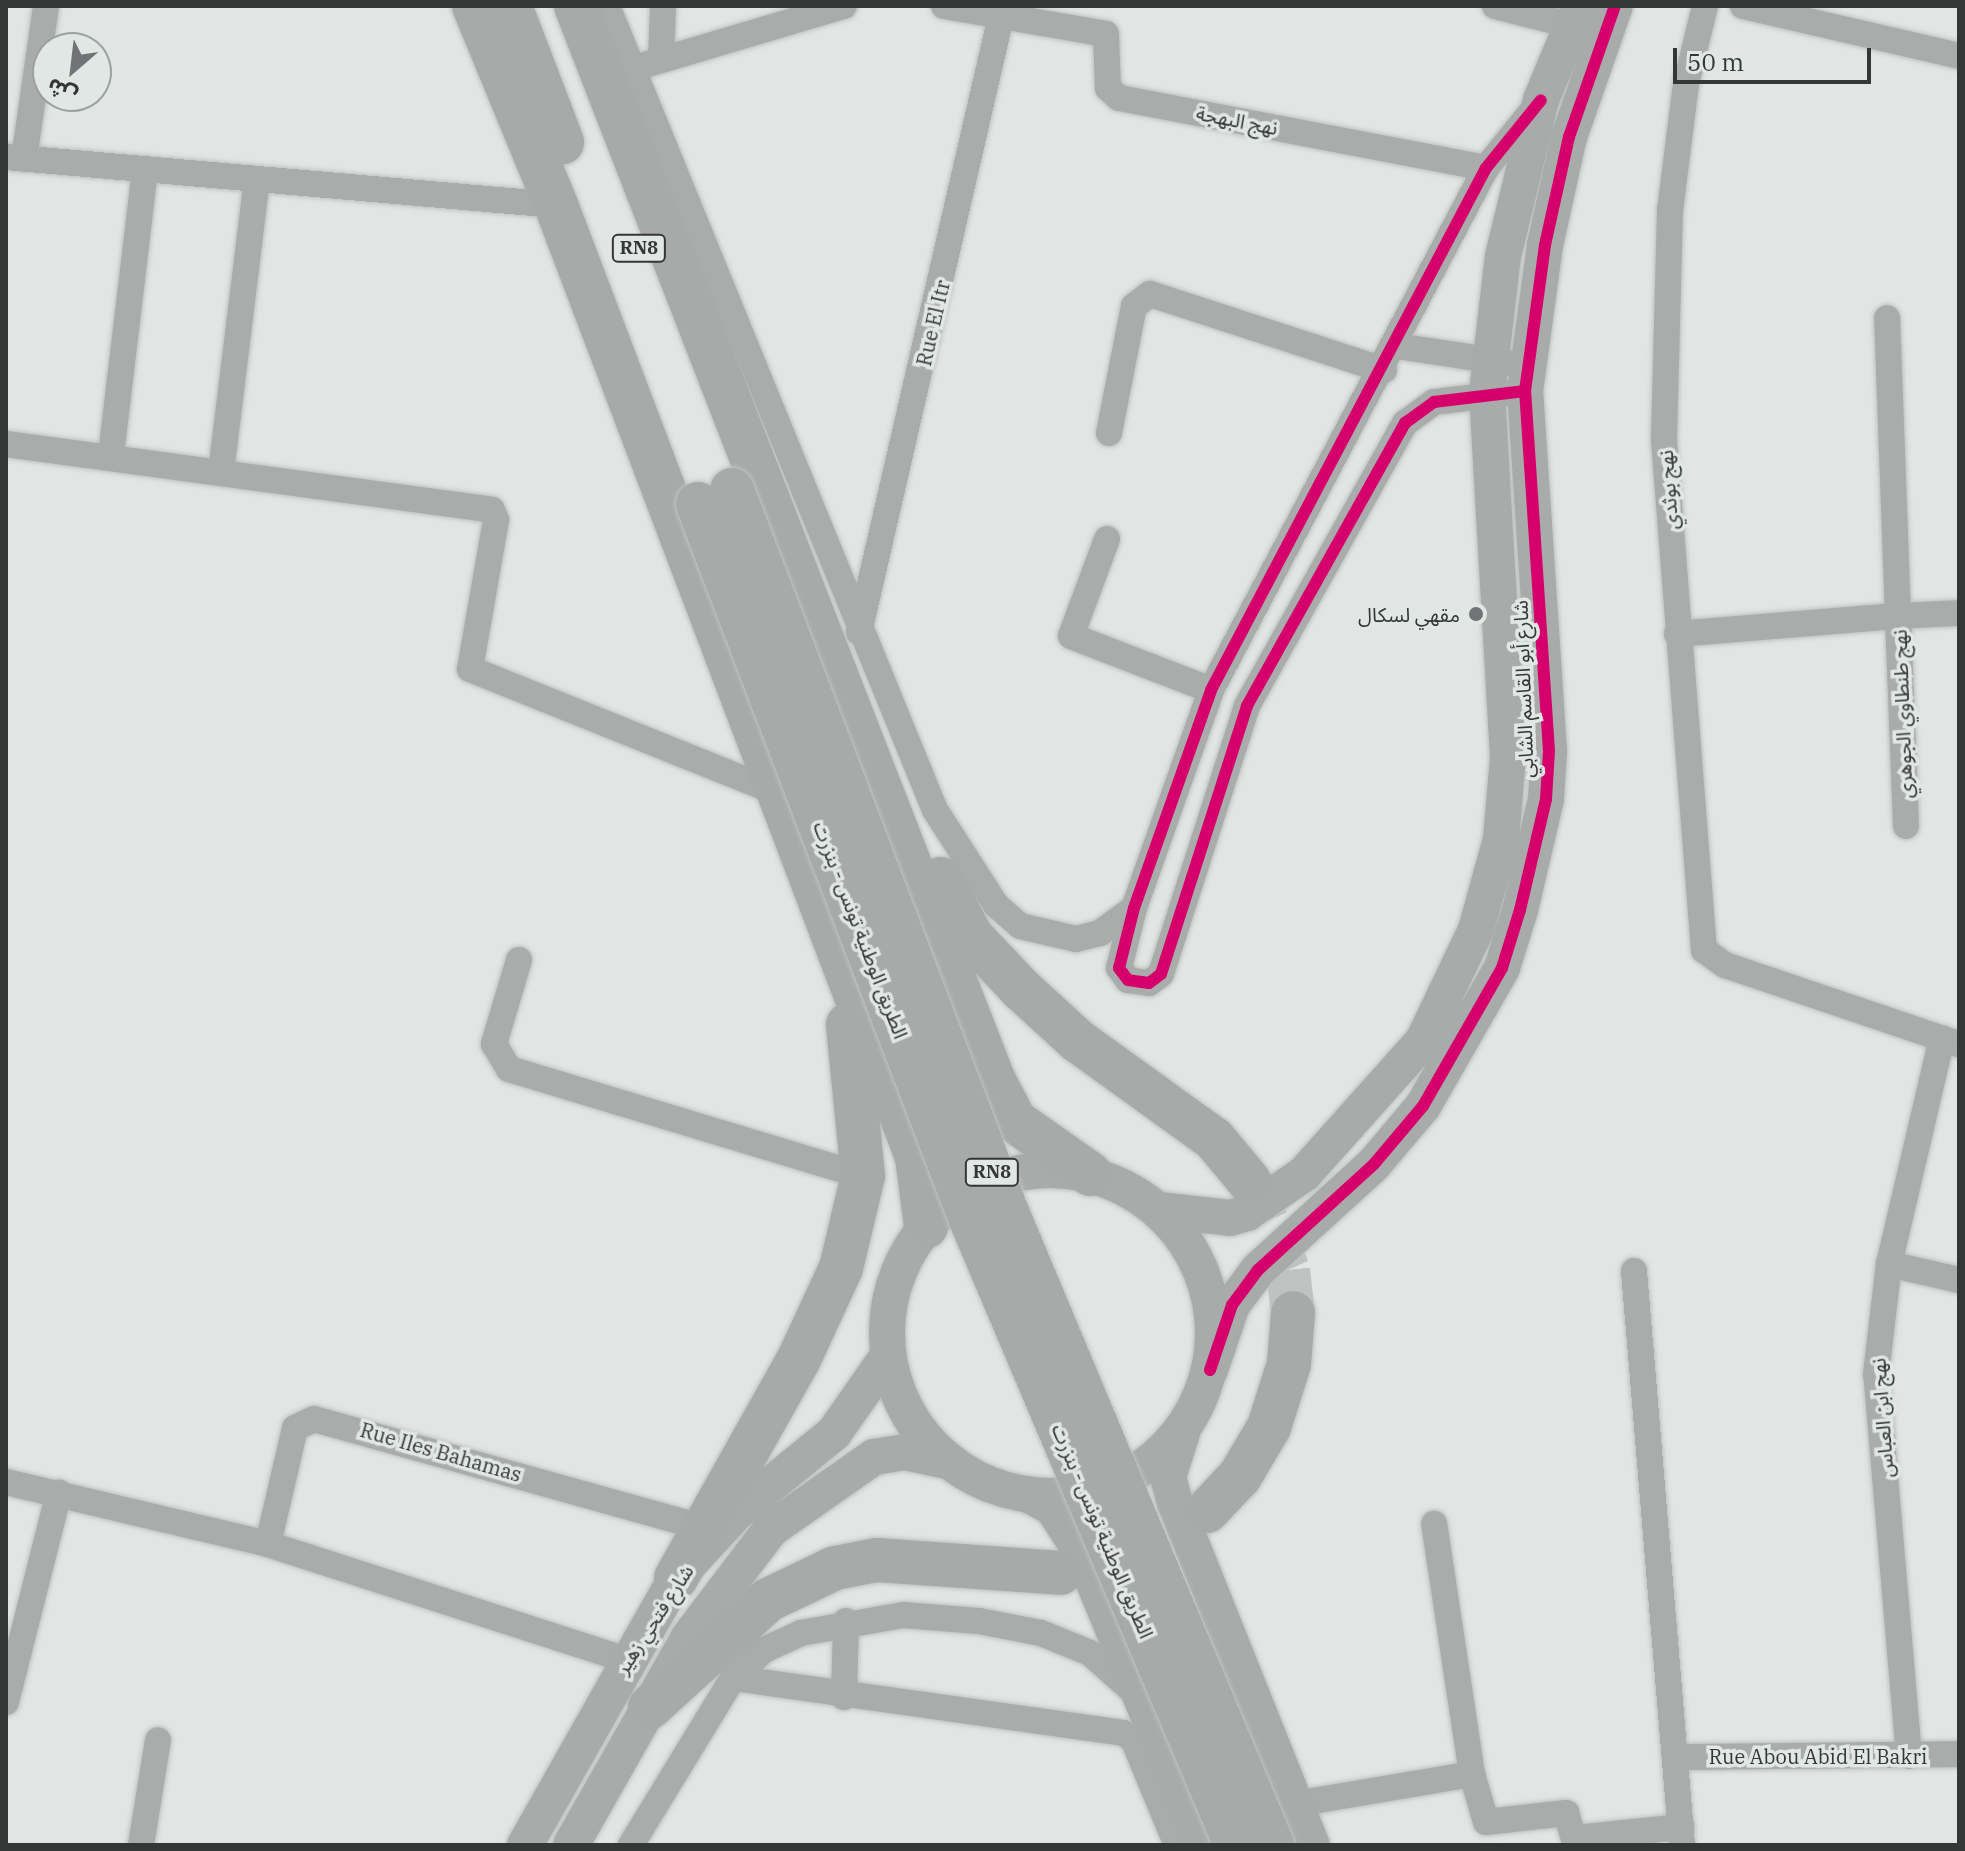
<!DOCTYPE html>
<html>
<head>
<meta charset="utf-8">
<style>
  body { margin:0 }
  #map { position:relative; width:1965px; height:1851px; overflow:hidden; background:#e1e6e4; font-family:"IBM Plex Serif","Noto Sans Arabic",serif }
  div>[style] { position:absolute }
  .highway-tunnel>* { height:44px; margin-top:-22px; transform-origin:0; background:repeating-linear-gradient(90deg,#bfc3c1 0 44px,transparent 0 66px) }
  .roads { filter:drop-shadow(0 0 2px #bfc2c1) drop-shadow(0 0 2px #bfc2c1) }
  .street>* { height:26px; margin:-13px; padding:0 13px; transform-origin:13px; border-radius:13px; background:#aaacac }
  .secondary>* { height:36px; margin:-18px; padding:0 18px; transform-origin:18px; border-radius:18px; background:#a9abaa }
  .secondary>.ring { margin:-18px; padding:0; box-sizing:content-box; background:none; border:36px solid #a9abaa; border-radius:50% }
  .highway>* { height:44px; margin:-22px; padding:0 22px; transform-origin:22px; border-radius:22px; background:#a7aaa8 }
  .bridges { filter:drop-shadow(0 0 2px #bfc2c1) drop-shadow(0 0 2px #bfc2c1) }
  .highway-bridge>* { height:44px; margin:-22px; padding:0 22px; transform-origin:22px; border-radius:22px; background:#a7aaa8 }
  .cycleway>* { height:12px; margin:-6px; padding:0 6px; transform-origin:6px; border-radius:6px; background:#d6006c }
  .dots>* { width:22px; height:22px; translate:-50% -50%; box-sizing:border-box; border:4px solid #e0e7e5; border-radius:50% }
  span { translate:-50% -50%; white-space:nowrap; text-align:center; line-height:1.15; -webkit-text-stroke:7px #e0e7e5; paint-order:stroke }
  .shield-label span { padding:2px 6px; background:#e0e7e5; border:2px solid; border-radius:6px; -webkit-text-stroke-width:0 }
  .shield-label { font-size:18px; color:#353737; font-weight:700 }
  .street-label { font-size:20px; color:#353737 }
  .poi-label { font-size:20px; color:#353737 }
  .right { translate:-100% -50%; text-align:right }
  .frame { position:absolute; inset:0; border:8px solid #353737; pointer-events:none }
  .north { position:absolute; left:32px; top:32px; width:80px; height:80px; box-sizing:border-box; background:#e0e7e5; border:2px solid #9ca19f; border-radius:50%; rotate:208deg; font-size:22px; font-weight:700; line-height:32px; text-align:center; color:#353737 }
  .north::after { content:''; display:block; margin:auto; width:28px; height:36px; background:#717474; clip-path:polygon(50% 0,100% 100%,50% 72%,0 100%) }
  .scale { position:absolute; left:1673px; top:48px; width:198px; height:36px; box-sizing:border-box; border:4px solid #353737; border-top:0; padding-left:10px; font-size:24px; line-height:28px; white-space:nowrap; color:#353737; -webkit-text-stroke:6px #e0e7e5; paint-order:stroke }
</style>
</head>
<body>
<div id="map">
  <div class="highway-tunnel">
    <div style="left:1249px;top:1181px;width:97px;rotate:66.3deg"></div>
    <div style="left:1288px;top:1270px;width:43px;rotate:83.4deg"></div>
  </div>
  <div class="roads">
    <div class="street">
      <div style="left:607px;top:6px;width:868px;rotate:67.81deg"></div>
      <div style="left:935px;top:810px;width:113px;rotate:57.3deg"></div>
      <div style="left:996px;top:905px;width:32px;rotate:41deg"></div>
      <div style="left:1020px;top:926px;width:57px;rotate:13.1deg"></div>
      <div style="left:1076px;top:939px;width:25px;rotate:-14deg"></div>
      <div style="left:1100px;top:933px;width:42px;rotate:-36.3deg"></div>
      <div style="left:944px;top:6px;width:164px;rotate:9.8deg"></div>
      <div style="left:1106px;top:34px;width:54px;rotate:87.9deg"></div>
      <div style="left:1108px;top:88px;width:15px;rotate:42deg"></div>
      <div style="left:1119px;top:98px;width:374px;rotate:10.8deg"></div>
      <div style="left:1495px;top:6px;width:77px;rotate:14.2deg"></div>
      <div style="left:1705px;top:6px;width:80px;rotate:103.7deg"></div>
      <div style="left:1686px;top:84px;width:127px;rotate:97.2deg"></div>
      <div style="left:1670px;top:210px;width:230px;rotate:91.5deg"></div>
      <div style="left:1664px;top:440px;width:512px;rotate:85.52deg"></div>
      <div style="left:1704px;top:950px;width:26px;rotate:36deg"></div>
      <div style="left:1725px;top:965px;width:247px;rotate:18.7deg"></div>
      <div style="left:1743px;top:6px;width:222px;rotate:13deg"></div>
      <div style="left:661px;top:60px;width:54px;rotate:-87.9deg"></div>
      <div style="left:631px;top:69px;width:222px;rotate:-16.5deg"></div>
      <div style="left:6px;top:157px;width:552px;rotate:4.99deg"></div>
      <div style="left:24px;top:159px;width:155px;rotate:-81.8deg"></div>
      <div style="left:1397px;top:346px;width:134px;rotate:8.6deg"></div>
      <div style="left:1525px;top:391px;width:92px;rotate:173.1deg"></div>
      <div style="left:1434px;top:402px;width:36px;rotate:144deg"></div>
      <div style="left:1405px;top:423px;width:324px;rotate:119.2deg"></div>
      <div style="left:1247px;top:706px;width:281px;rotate:107.8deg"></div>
      <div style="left:1161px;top:974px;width:15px;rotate:143deg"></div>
      <div style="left:1149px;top:983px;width:21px;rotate:-172deg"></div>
      <div style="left:1128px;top:980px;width:15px;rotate:-127deg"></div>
      <div style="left:1119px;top:968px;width:62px;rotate:-76deg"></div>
      <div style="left:1134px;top:908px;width:231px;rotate:-70.5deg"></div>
      <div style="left:1211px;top:690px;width:590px;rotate:-62.22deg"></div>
      <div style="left:1486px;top:168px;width:80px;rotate:-51.1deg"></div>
      <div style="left:1109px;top:433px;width:129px;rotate:-78.9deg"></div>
      <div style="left:1134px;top:306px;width:20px;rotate:-37deg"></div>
      <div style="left:1150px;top:294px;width:246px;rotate:18deg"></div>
      <div style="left:6px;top:444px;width:490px;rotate:7.7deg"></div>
      <div style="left:492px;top:510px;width:11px;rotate:68deg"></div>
      <div style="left:496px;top:520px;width:151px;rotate:99.9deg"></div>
      <div style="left:470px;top:669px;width:328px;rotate:21.9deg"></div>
      <div style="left:111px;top:455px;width:288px;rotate:-83.2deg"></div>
      <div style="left:221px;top:472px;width:295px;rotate:-83deg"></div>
      <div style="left:1107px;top:539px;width:103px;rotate:110.4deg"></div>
      <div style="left:1071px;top:636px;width:150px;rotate:21.1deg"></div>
      <div style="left:859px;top:632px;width:636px;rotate:-77.01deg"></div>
      <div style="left:1677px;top:634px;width:222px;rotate:-4.7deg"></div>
      <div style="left:1898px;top:616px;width:298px;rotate:-92.1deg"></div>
      <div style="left:1906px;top:826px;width:210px;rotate:-92.2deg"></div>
      <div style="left:1898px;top:616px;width:61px;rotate:-2.8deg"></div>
      <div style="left:519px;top:960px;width:88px;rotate:106.6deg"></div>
      <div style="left:494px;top:1044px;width:29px;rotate:59deg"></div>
      <div style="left:509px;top:1069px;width:370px;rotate:16.8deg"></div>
      <div style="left:1889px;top:1264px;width:72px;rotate:12.9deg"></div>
      <div style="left:1634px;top:1271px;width:576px;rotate:85.22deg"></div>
      <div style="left:6px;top:1482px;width:269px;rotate:13.3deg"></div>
      <div style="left:268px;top:1544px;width:375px;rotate:17.9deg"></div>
      <div style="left:268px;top:1544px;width:119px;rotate:-76.9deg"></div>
      <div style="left:295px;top:1428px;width:21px;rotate:-25deg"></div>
      <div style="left:314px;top:1419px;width:403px;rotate:15.6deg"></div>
      <div style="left:733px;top:1678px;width:394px;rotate:8deg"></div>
      <div style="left:1123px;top:1733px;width:12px;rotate:31deg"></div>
      <div style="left:1133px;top:1739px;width:115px;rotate:67.5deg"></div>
      <div style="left:844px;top:1697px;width:76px;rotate:-88.5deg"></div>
      <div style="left:6px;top:1702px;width:216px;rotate:-75.8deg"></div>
      <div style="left:1909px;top:1756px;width:383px;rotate:-94.9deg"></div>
      <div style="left:1876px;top:1374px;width:111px;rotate:-83.3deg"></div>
      <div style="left:1889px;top:1264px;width:232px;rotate:-76.8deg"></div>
      <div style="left:1677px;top:1757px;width:282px;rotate:-0.6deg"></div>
      <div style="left:1472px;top:1774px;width:50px;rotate:73.7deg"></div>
      <div style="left:1486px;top:1822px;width:81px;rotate:-6.4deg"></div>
      <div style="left:1566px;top:1813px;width:34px;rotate:73deg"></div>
      <div style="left:1295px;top:1804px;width:180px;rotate:-9.6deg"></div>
      <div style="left:1472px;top:1774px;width:253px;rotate:-98.6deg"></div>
      <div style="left:1576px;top:1838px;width:106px;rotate:-6deg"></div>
      <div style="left:141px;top:1845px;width:106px;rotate:-80.8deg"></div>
      <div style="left:631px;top:1845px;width:196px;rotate:-58.6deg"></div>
      <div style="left:733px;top:1678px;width:42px;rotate:-42.1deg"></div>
      <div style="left:764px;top:1650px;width:41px;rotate:-24.7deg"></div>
      <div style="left:801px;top:1633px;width:104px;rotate:-10deg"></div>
      <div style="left:903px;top:1615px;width:76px;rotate:4.5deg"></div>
      <div style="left:979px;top:1621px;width:63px;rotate:11deg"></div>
      <div style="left:1041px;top:1633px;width:53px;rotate:22.2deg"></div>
      <div style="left:1090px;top:1653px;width:62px;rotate:41.7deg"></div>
    </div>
    <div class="secondary">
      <div class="ring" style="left:887px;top:1170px;width:290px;height:290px"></div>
      <div style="left:1159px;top:1210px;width:71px;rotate:6.4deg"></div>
      <div style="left:1230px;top:1218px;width:18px;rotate:-16deg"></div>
      <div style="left:1247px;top:1213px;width:69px;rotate:-34.4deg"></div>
      <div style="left:1304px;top:1174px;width:178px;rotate:-48.2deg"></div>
      <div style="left:1423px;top:1041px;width:123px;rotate:-64.5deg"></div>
      <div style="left:1476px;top:930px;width:94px;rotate:-74.6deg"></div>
      <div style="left:1501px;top:839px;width:82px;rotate:-85.1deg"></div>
      <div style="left:1508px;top:757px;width:366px;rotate:-93.3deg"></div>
      <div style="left:1487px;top:392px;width:137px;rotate:-83.3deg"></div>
      <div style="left:1503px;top:256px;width:161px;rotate:-76.3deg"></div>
      <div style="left:1541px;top:100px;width:102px;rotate:-67.5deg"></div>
      <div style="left:1210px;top:1370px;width:69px;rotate:-71.3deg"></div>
      <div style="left:1232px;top:1305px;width:44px;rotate:-53.4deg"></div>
      <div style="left:1258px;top:1270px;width:157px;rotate:-42.4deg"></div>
      <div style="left:1374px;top:1164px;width:76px;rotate:-49.8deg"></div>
      <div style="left:1423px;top:1106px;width:159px;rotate:-60.2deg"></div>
      <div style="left:1502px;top:968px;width:61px;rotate:-72.8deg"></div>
      <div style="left:1520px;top:910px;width:114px;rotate:-76.8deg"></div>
      <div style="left:1546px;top:799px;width:48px;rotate:-86.4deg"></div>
      <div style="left:1549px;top:751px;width:361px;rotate:-93.8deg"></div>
      <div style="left:1525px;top:391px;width:147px;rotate:-82.2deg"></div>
      <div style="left:1545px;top:245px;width:111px;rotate:-77.5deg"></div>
      <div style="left:1569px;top:137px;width:139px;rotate:-70.7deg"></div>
      <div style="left:1182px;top:1433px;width:46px;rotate:107.7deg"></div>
      <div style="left:1168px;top:1477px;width:27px;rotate:75deg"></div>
      <div style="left:1175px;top:1503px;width:368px;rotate:68.2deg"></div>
      <div style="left:1029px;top:1495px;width:26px;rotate:28deg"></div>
      <div style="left:1052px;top:1507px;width:55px;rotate:56.9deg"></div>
      <div style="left:1082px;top:1553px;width:315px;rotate:67.8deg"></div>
      <div style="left:525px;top:1845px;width:307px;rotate:-60.5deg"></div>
      <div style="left:676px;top:1578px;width:88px;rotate:-47.3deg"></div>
      <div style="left:736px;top:1513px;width:127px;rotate:-39.2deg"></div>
      <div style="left:834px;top:1433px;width:94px;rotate:-55deg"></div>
      <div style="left:571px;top:1845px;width:239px;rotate:-60.4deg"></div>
      <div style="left:689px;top:1637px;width:136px;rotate:-52.8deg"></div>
      <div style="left:771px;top:1529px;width:126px;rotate:-35deg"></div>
      <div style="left:874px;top:1457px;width:30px;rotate:-9deg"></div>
      <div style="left:904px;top:1452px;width:48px;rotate:12deg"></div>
    </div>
    <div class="highway">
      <div style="left:474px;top:6px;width:215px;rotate:67.6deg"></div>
      <div style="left:556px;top:205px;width:1018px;rotate:69.23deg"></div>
      <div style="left:917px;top:1157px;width:70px;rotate:82.6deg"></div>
      <div style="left:510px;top:6px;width:146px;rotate:69.1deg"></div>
      <div style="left:576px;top:6px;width:1151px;rotate:68.76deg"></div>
      <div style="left:993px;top:1079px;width:47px;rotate:62.4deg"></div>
      <div style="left:1015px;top:1121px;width:92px;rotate:35.2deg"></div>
      <div style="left:941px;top:879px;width:64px;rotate:62.2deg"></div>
      <div style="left:971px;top:936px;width:73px;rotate:46.7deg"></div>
      <div style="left:1021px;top:989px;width:77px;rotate:42.4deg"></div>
      <div style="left:1078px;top:1041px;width:168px;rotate:35.8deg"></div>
      <div style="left:1214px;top:1139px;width:55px;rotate:50.2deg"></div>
      <div style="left:1207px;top:1511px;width:48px;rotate:-46.7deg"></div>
      <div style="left:1240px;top:1476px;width:57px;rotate:-59.4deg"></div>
      <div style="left:1269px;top:1427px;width:66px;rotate:-72.4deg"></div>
      <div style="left:1289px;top:1364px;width:51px;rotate:-85.5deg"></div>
      <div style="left:676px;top:1578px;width:249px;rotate:-60.7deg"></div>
      <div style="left:798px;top:1361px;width:102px;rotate:-65.2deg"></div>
      <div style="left:841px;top:1268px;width:95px;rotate:-76.6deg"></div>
      <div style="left:863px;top:1176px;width:152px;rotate:-95.7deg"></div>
      <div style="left:650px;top:1707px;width:159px;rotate:-42.2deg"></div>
      <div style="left:768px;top:1600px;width:74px;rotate:-25.5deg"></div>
      <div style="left:835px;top:1568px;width:43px;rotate:-10.8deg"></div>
      <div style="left:877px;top:1560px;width:184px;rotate:4deg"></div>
    </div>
  </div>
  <div class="bridges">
    <div class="highway-bridge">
      <div style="left:732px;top:490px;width:770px;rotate:69.17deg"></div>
      <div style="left:1006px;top:1210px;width:688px;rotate:67.27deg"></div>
      <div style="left:698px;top:504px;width:769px;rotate:69.11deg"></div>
      <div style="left:972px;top:1222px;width:677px;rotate:67.03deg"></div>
    </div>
  </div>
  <div class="cycleway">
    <div style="left:1525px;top:391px;width:92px;rotate:173.1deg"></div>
    <div style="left:1434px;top:402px;width:36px;rotate:144deg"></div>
    <div style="left:1405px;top:423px;width:324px;rotate:119.2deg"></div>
    <div style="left:1247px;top:706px;width:281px;rotate:107.8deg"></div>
    <div style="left:1161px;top:974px;width:15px;rotate:143deg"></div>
    <div style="left:1149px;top:983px;width:21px;rotate:-172deg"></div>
    <div style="left:1128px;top:980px;width:15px;rotate:-127deg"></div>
    <div style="left:1119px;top:968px;width:62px;rotate:-76deg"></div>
    <div style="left:1134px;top:908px;width:231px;rotate:-70.5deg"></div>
    <div style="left:1211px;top:690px;width:590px;rotate:-62.22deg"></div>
    <div style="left:1486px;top:168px;width:87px;rotate:-51deg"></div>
    <div style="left:1210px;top:1370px;width:69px;rotate:-71.3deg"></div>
    <div style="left:1232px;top:1305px;width:44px;rotate:-53.4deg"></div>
    <div style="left:1258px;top:1270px;width:157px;rotate:-42.4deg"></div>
    <div style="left:1374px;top:1164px;width:76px;rotate:-49.8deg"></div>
    <div style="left:1423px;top:1106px;width:159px;rotate:-60.2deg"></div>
    <div style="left:1502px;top:968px;width:61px;rotate:-72.8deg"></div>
    <div style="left:1520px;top:910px;width:114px;rotate:-76.8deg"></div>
    <div style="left:1546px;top:799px;width:48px;rotate:-86.4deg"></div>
    <div style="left:1549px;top:751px;width:361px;rotate:-93.8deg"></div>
    <div style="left:1525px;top:391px;width:147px;rotate:-82.2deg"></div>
    <div style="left:1545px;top:245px;width:111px;rotate:-77.5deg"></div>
    <div style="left:1569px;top:137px;width:139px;rotate:-70.7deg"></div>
  </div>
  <div class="dots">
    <div style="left:1476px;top:614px;background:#717474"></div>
  </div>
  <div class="shield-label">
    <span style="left:639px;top:248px">RN8</span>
    <span style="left:992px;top:1172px">RN8</span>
  </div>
  <div class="street-label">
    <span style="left:1237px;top:120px;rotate:11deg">نهج البهجة</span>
    <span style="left:933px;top:323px;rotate:-77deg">Rue El Itr</span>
    <span style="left:1668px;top:490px;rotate:-94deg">نهج بوثدي</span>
    <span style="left:1523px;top:689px;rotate:-92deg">شارع أبو القاسم الشابي</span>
    <span style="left:1902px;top:714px;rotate:-92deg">نهج طنطاوي الجوهري</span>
    <span style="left:861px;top:930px;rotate:69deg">الطريق الوطنية تونس - بنزرت</span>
    <span style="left:1882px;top:1418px;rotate:-94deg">نهج ابن العباس</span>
    <span style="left:441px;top:1452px;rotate:16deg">Rue Iles Bahamas</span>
    <span style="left:1103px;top:1531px;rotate:67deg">الطريق الوطنية تونس - بنزرت</span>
    <span style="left:654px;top:1619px;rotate:-57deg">شارع فتحي زهير</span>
    <span style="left:1818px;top:1756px">Rue Abou Abid El Bakri</span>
  </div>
  <div class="poi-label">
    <span class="right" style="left:1460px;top:614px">مقهي لسكال</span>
  </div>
  <div class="frame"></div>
  <div class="north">ش</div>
  <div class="scale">50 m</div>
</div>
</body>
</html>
